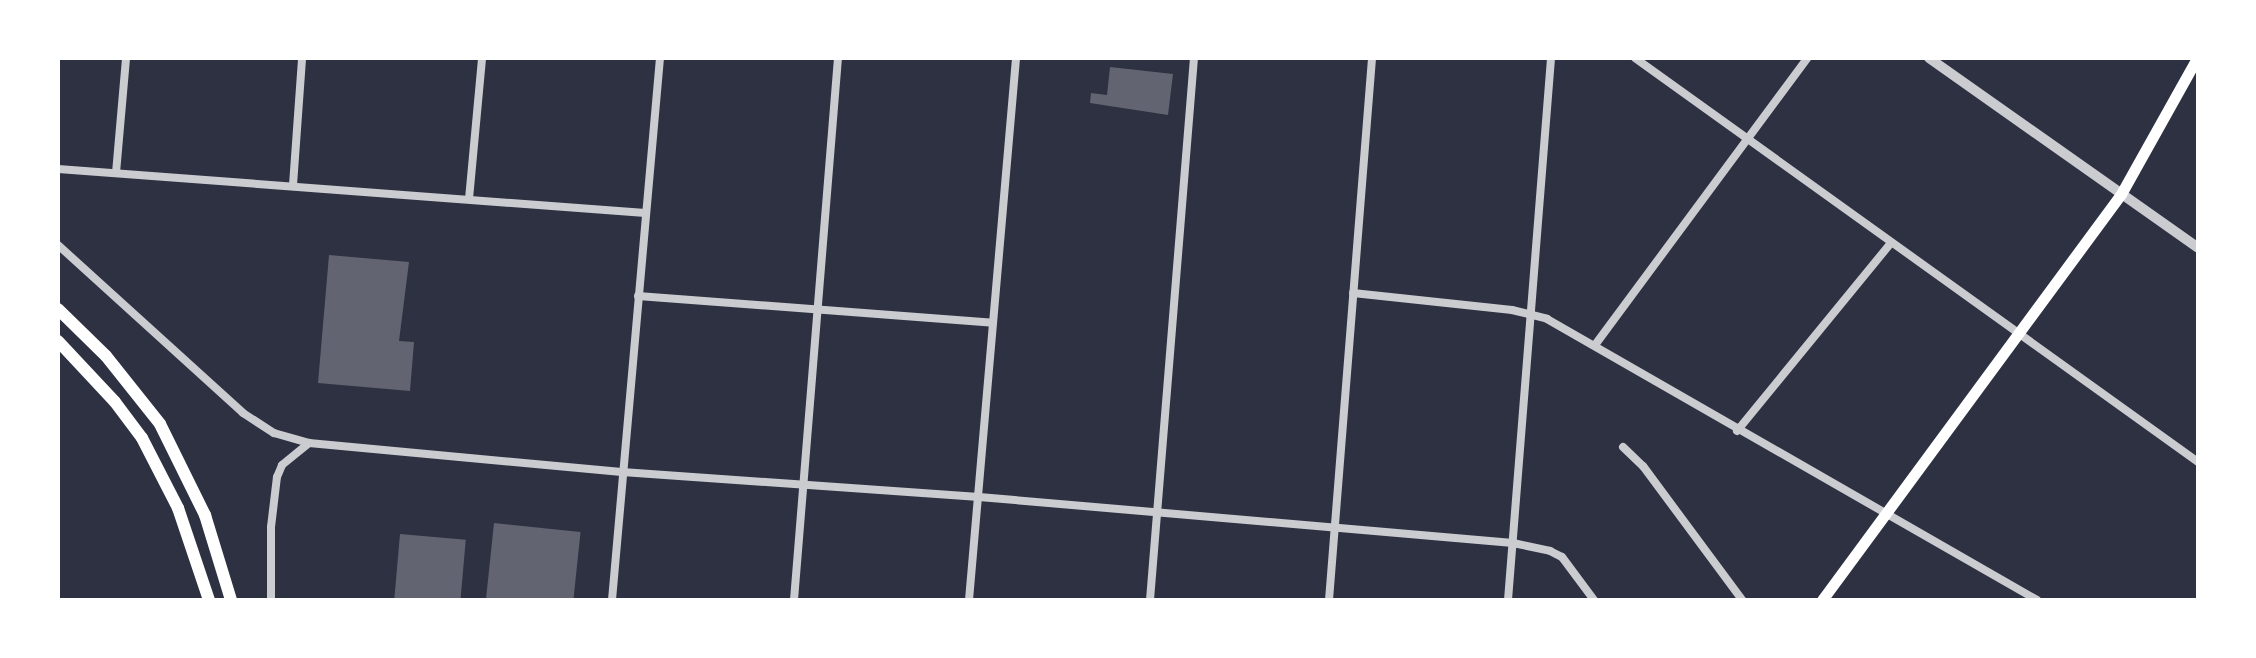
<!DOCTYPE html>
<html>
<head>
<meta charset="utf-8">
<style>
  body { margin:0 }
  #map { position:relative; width:2256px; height:658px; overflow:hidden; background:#2d3142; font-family:Lato,sans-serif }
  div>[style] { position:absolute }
  .building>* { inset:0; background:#626471; transform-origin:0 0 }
  .minor>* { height:8px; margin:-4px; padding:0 4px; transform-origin:4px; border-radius:4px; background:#caccd0 }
  .tertiary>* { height:10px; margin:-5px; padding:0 5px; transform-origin:5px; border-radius:5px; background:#caccd0 }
  .secondary>* { height:11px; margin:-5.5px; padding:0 5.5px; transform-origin:5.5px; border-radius:5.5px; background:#fff }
  .primary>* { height:12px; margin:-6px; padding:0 6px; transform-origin:6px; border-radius:6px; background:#fff }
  span { translate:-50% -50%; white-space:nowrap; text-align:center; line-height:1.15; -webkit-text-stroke:6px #fff; paint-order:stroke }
  .frame { position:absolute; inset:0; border:60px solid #fff; pointer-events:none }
</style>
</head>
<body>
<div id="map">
  <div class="building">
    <div style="clip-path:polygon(1110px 67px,1173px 74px,1168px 115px,1090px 103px,1091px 93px,1107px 95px)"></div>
    <div style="clip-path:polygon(329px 255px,409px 262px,399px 341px,414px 342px,410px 391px,318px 383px)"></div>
    <div style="left:494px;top:523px;width:87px;height:77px;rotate:6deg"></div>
    <div style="left:400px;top:534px;width:66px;height:66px;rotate:5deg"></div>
  </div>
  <div class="minor">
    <div style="left:1635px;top:58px;width:693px;rotate:35.66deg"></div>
    <div style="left:58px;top:169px;width:589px;rotate:4.29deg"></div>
    <div style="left:116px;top:173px;width:115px;rotate:-85deg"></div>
    <div style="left:293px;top:185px;width:127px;rotate:-85.9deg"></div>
    <div style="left:469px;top:199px;width:142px;rotate:-84.7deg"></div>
    <div style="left:58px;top:245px;width:250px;rotate:42.2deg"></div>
    <div style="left:243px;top:413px;width:37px;rotate:33deg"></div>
    <div style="left:274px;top:433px;width:36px;rotate:16deg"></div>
    <div style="left:309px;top:443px;width:314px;rotate:5.3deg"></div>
    <div style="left:622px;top:472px;width:358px;rotate:4deg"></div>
    <div style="left:979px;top:497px;width:536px;rotate:4.92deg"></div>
    <div style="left:1513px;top:543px;width:38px;rotate:12deg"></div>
    <div style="left:1550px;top:551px;width:13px;rotate:27deg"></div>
    <div style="left:1562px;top:557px;width:54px;rotate:53.3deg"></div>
    <div style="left:1353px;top:293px;width:160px;rotate:6.1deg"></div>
    <div style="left:1512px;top:310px;width:36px;rotate:14deg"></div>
    <div style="left:1547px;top:319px;width:565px;rotate:29.83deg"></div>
    <div style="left:638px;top:296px;width:356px;rotate:4.3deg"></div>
    <div style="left:1595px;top:345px;width:357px;rotate:-53.5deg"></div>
    <div style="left:1737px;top:431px;width:243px;rotate:-50.7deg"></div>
    <div style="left:1623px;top:447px;width:28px;rotate:44deg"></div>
    <div style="left:1643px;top:466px;width:167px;rotate:53.5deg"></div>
    <div style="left:271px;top:600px;width:73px;rotate:-90deg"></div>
    <div style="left:271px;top:527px;width:50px;rotate:-83.2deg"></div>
    <div style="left:277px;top:477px;width:13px;rotate:-67deg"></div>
    <div style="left:282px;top:465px;width:35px;rotate:-39deg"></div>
    <div style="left:612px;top:600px;width:544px;rotate:-84.94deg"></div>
    <div style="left:794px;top:600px;width:544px;rotate:-85.36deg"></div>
    <div style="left:969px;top:600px;width:544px;rotate:-85.04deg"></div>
    <div style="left:1150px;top:600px;width:544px;rotate:-85.36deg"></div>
    <div style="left:1329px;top:600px;width:544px;rotate:-85.46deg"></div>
    <div style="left:1508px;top:600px;width:544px;rotate:-85.46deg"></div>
  </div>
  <div class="tertiary">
    <div style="left:1929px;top:58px;width:329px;rotate:35.2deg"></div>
  </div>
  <div class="secondary">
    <div style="left:1822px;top:600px;width:504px;rotate:-53.63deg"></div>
    <div style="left:2121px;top:194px;width:156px;rotate:-60.8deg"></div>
  </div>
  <div class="primary">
    <div style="left:58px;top:309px;width:67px;rotate:44.4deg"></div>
    <div style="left:106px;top:356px;width:87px;rotate:51.5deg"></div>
    <div style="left:160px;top:424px;width:102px;rotate:63.7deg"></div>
    <div style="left:205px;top:515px;width:89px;rotate:73deg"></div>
    <div style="left:58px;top:341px;width:83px;rotate:46.9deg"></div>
    <div style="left:115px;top:402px;width:45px;rotate:53.1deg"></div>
    <div style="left:142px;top:438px;width:79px;rotate:62.8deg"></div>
    <div style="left:178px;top:508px;width:97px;rotate:71.4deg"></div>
  </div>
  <div class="frame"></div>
</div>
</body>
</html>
